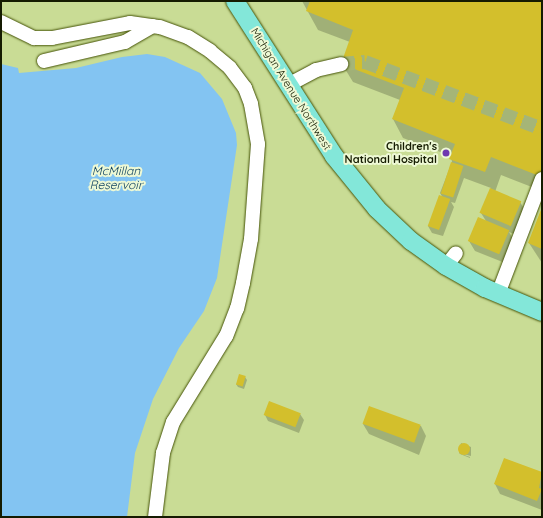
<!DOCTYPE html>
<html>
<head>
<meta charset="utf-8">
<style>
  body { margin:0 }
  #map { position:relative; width:543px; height:518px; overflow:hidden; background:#c9dc95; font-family:Quicksand,sans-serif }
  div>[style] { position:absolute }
  .water>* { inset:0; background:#83c4f2 }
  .shadow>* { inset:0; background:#0003 }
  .building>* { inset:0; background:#d3bf2c; transform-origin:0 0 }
  .round { border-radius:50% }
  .minor-tunnel>* { height:14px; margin-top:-7px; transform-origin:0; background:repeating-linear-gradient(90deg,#a5b577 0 14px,transparent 0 21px) }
  .roads { filter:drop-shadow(0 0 1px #455307) drop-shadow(0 0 1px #455307) }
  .minor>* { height:14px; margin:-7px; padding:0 7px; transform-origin:7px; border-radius:7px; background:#fff }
  .major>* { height:18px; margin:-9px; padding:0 9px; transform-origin:9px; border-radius:9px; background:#83e7d9 }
  .dots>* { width:11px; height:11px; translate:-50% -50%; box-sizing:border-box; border:2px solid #eef9d5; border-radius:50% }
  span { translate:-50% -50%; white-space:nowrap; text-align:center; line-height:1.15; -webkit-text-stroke:4px #eef9d5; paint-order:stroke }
  .street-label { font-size:11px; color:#151b01 }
  .poi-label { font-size:11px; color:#151b01; font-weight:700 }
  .right { translate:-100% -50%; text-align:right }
  .water-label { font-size:12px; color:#124462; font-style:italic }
  .frame { position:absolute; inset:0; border:2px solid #151b01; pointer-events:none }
</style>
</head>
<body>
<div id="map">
  <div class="water">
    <div style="clip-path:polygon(147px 54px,165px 57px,200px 73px,222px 99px,236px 133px,237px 145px,217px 278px,204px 311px,179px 348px,153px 399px,135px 453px,127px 517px,1px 517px,1px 64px,18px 68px,19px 73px,76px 68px,122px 57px)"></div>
  </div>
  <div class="shadow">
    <div style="clip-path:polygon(302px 1px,542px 1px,542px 191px,501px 175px,495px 192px,520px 202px,526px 212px,516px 235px,509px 232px,514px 240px,505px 263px,475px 251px,469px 241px,486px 221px,481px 213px,491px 188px,464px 178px,455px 203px,451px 202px,454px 207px,443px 236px,432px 233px,428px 226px,443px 198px,440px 193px,452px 162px,451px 156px,403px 138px,393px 119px,400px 100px,353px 82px,342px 64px,350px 42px,318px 30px)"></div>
    <div style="clip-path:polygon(542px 209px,542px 263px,529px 243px)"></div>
    <div style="clip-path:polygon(245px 377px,247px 380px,244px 389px,238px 387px,236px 384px)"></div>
    <div style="clip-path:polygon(300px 414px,304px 420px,299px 433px,268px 421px,265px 415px)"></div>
    <div style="clip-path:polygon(363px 424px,421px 426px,426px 436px,419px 455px,369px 434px)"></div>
    <div style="clip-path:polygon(461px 443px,471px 447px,471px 456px,459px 453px)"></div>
    <div style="clip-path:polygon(459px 453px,470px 457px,470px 458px,460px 454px)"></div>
    <div style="clip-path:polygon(505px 459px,542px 473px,542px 510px,500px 494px,495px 484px)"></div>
  </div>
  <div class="building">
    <div style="clip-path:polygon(310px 1px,542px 1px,542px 177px,491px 157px,485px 172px,449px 159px,455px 144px,392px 119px,404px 88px,341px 64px,353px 30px,306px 11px)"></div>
    <div style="left:451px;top:162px;width:13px;height:33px;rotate:18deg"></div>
    <div style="left:490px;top:188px;width:34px;height:27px;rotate:23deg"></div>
    <div style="left:439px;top:195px;width:12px;height:33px;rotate:20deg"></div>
    <div style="clip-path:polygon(542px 207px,542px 249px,528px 243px)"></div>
    <div style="left:478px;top:217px;width:34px;height:26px;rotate:23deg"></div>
    <div style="left:239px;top:374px;width:7px;height:11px;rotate:16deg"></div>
    <div style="left:269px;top:401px;width:34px;height:15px;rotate:21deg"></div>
    <div style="left:369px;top:406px;width:55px;height:19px;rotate:20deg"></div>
    <div class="round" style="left:458px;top:443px;width:12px;height:12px"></div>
    <div style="clip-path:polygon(504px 458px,542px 472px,539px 488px,542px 489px,537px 501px,494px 484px)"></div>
  </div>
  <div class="minor-tunnel">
    <div style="left:341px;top:64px;width:24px;rotate:-5deg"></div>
    <div style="left:365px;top:62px;width:189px;rotate:20.7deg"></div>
  </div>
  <div class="roads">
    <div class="minor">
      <div style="left:1px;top:22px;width:37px;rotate:26deg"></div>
      <div style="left:34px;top:38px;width:18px"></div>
      <div style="left:52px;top:38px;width:79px;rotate:-10.9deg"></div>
      <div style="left:130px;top:23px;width:30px;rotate:8deg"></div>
      <div style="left:160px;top:27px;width:30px;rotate:20deg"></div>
      <div style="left:188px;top:37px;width:26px;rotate:32deg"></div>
      <div style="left:210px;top:51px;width:26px;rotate:40deg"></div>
      <div style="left:230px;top:68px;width:25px;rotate:53deg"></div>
      <div style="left:245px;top:88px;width:17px;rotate:69deg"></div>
      <div style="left:251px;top:104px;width:41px;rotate:80.1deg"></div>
      <div style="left:258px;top:144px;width:95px;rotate:94.2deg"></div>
      <div style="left:251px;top:239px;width:45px;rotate:100.3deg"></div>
      <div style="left:243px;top:283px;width:26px;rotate:103deg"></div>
      <div style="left:237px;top:308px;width:30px;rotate:111deg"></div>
      <div style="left:226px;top:336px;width:101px;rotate:121.6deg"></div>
      <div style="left:173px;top:422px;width:33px;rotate:108deg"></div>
      <div style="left:163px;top:453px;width:64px;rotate:97.1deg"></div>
      <div style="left:44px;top:61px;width:83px;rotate:-13.2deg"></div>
      <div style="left:125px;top:42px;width:32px;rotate:-30deg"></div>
      <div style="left:288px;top:85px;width:32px;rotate:-28deg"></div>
      <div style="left:316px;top:70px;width:26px;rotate:-13deg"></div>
      <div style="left:446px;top:266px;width:16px;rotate:-52deg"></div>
      <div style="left:498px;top:294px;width:123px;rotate:-69.1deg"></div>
    </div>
    <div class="major">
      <div style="left:235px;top:1px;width:184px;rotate:57.4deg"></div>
      <div style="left:334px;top:156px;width:68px;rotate:50.9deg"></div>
      <div style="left:377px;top:209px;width:47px;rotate:43.3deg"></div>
      <div style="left:411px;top:241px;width:43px;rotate:35.5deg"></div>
      <div style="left:446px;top:266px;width:45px;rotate:29.4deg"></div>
      <div style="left:485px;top:288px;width:62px;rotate:22.8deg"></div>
    </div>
  </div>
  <div class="dots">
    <div style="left:446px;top:153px;background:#6f39b0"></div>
  </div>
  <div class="street-label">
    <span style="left:291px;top:89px;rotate:58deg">Michigan Avenue Northwest</span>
  </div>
  <div class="poi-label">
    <span class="right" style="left:437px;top:153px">Children's<br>National Hospital</span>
  </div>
  <div class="water-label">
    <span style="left:116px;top:178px">McMillan<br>Reservoir</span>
  </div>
  <div class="frame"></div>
</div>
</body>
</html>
